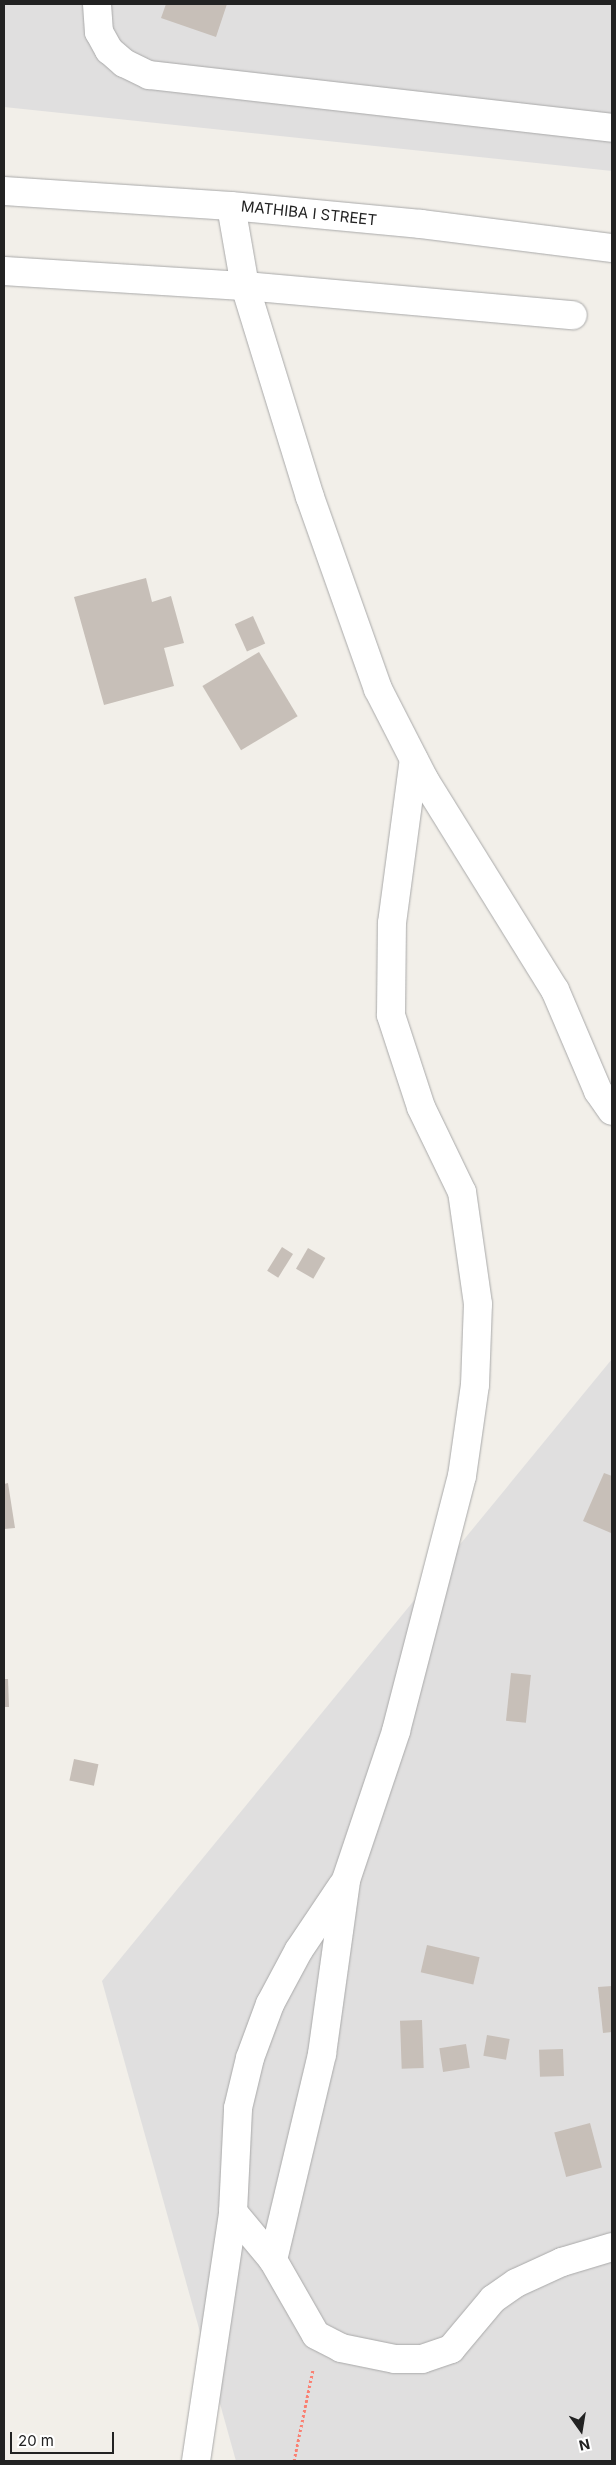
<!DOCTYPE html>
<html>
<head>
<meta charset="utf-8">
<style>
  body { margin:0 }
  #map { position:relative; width:616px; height:2465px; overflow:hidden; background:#f2efe9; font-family:Inter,sans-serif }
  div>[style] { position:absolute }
  .residential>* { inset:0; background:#e0dfdf }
  .building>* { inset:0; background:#c7bfb8; transform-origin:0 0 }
  .path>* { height:3px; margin-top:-1.5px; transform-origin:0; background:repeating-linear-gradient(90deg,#fa8072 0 2.5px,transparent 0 5px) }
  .roads { filter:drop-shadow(0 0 1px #a9a9a9) drop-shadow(0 0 1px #a9a9a9) }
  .minor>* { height:28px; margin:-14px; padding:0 14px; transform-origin:14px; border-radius:14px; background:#fff }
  span { translate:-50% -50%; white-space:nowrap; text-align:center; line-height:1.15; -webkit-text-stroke:4px #fff; paint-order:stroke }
  .street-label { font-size:15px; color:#222 }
  .frame { position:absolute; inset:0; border:5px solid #222; pointer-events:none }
  .north { position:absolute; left:556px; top:2405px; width:50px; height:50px; -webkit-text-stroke:4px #fff; paint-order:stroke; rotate:167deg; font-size:14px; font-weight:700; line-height:20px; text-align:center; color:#222 }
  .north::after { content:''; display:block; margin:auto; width:18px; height:22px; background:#222; clip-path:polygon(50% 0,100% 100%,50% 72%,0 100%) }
  .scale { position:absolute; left:10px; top:2432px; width:104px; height:22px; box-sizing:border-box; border:2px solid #222; border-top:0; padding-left:6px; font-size:15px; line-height:18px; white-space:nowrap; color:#222; -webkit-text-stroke:4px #fff; paint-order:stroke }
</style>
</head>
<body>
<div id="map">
  <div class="residential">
    <div style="clip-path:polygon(4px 4px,612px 4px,612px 171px,4px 107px)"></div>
    <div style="clip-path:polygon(612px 1359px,612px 2461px,236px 2461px,102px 1981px)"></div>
  </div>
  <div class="building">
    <div style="clip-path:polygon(166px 4px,227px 4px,216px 37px,161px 18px)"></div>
    <div style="clip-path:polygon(146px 578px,152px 602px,171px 596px,184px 643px,164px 648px,174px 686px,104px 705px,74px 597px)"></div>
    <div style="left:253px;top:616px;width:30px;height:20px;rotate:66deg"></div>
    <div style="left:259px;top:652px;width:75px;height:66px;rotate:59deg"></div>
    <div style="left:282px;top:1247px;width:13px;height:28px;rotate:32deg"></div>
    <div style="left:308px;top:1248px;width:20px;height:24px;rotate:30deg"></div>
    <div style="clip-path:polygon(604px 1473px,612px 1476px,611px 1533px,583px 1521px)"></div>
    <div style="clip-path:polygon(8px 1483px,15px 1528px,4px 1529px,4px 1484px)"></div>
    <div style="left:511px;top:1673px;width:20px;height:48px;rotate:6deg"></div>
    <div style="clip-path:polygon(4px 1679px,8px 1679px,9px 1707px,4px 1707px)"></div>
    <div style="left:74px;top:1759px;width:25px;height:22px;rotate:12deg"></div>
    <div style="left:427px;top:1945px;width:54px;height:28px;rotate:13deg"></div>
    <div style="clip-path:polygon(612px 1986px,612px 2032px,603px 2033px,598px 1987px)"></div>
    <div style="left:422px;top:2020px;width:48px;height:22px;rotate:88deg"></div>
    <div style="left:487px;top:2035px;width:23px;height:21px;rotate:10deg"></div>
    <div style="left:466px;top:2044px;width:24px;height:27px;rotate:81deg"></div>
    <div style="left:563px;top:2049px;width:27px;height:24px;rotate:88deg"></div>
    <div style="left:590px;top:2123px;width:46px;height:37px;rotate:75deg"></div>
  </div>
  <div class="path">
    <div style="left:294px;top:2461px;width:94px;rotate:-78.3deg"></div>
  </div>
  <div class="roads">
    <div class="minor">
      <div style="left:97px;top:4px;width:28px;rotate:86deg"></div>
      <div style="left:99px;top:32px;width:21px;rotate:61deg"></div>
      <div style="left:109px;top:50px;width:20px;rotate:41deg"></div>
      <div style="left:124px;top:63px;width:28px;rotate:26deg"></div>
      <div style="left:149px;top:75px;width:466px;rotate:6.5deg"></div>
      <div style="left:4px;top:191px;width:227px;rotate:3.8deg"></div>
      <div style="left:231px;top:206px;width:191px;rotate:5.4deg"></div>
      <div style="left:421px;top:224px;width:193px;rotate:7.2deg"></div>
      <div style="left:231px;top:206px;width:81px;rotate:80.1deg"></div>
      <div style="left:245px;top:286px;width:221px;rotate:72.9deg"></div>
      <div style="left:310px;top:497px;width:204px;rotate:70.5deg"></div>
      <div style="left:378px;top:689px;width:101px;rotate:62.9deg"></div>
      <div style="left:424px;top:779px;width:248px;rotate:58.2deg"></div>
      <div style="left:555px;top:990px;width:110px;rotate:66.9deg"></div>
      <div style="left:598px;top:1091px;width:24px;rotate:55deg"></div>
      <div style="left:4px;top:271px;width:241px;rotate:3.6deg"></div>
      <div style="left:245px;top:286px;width:329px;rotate:5.1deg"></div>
      <div style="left:233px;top:2212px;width:62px;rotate:50.2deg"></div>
      <div style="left:273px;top:2260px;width:86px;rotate:60.2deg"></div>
      <div style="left:316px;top:2335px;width:28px;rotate:27deg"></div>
      <div style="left:341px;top:2348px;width:55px;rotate:11.5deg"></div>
      <div style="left:395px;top:2359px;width:27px"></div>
      <div style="left:422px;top:2359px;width:31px;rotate:-19deg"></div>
      <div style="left:451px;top:2349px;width:65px;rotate:-50deg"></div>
      <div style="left:493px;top:2299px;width:28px;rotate:-35deg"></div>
      <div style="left:516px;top:2283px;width:51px;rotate:-24.5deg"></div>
      <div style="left:562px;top:2262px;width:52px;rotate:-16.7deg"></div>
      <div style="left:273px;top:2260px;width:212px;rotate:-76.6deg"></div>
      <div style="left:322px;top:2054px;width:176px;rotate:-82.1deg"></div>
      <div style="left:346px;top:1880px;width:157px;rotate:-71.4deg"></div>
      <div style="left:396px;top:1731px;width:263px;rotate:-75.5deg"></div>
      <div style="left:462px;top:1476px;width:92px;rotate:-81.9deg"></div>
      <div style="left:475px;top:1385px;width:81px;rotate:-87.9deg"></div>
      <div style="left:478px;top:1304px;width:113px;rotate:-98.1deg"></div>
      <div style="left:462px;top:1192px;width:94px;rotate:-115.8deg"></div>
      <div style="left:421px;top:1107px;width:97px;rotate:-108.1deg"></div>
      <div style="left:391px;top:1015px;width:92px;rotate:-89.4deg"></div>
      <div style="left:392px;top:923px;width:165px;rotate:-82.4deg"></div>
      <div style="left:196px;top:2461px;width:252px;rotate:-81.5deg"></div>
      <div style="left:233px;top:2212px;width:104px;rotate:-87.2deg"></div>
      <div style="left:238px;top:2108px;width:51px;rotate:-76.5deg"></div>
      <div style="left:250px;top:2058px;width:58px;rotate:-69.7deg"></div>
      <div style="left:270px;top:2004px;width:61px;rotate:-61.8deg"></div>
      <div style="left:299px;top:1950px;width:77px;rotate:-56.1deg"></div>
    </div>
  </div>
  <div class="street-label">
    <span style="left:309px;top:213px;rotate:6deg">MATHIBA I STREET</span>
  </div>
  <div class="frame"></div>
  <div class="north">N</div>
  <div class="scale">20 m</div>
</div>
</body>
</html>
